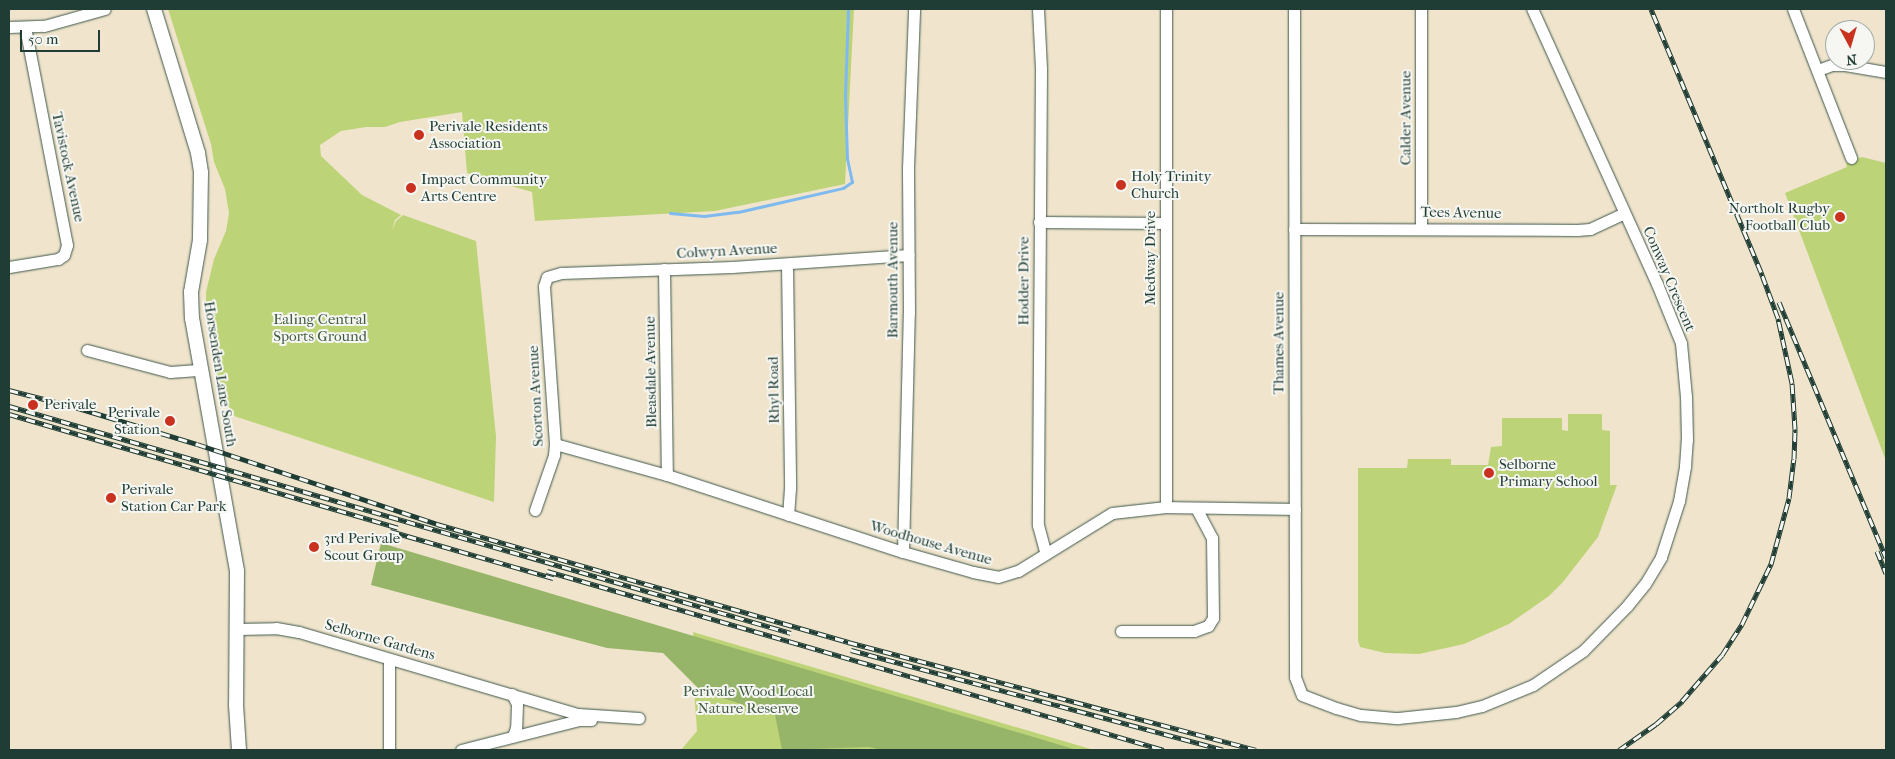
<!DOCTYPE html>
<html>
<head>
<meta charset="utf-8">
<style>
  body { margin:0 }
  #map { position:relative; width:1895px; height:759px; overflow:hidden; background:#f0e5cc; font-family:"IM FELL French Canon",serif }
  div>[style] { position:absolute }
  .green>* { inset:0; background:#bdd377 }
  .forest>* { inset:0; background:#96b568 }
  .stream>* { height:3px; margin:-1.5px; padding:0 1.5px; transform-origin:1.5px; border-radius:1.5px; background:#7ebaf0 }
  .roads { filter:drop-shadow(0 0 1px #3e564b) drop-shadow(0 0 1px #3e564b) }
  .minor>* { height:11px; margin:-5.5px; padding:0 5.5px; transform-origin:5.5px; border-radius:5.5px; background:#fff }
  .tertiary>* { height:14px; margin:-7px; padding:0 7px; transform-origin:7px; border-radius:7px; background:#fff }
  .rail>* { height:5px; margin-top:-2.5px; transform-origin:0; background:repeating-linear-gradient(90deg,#f6f6f2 0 9px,#1f3d34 0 18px); box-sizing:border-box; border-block:1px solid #1f3d34 }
  .dots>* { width:14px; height:14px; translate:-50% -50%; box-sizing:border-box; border:2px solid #f6f6f2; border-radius:50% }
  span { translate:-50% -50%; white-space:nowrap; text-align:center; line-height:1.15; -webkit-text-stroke:4px #f6f6f2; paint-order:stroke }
  .street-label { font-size:15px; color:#1f3d34 }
  .poi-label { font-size:15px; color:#1f3d34 }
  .left { translate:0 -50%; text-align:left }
  .right { translate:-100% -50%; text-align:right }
  .park-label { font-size:15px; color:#3f5b41 }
  .frame { position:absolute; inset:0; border:10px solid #1f3d34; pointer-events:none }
  .north { position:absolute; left:1825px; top:20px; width:50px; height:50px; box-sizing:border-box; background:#f6f6f2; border:1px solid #a0aca6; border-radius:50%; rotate:174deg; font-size:14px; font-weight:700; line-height:20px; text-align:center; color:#1f3d34 }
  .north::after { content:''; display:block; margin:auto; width:18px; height:22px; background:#c8321e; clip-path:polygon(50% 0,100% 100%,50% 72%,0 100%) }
  .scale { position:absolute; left:20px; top:30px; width:80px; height:22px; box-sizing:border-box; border:2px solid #1f3d34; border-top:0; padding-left:6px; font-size:15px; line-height:18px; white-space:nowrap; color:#1f3d34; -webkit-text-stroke:4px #f6f6f2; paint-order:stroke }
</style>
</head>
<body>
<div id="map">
  <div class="green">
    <div style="clip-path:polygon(168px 9px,854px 9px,845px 184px,715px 211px,535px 221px,532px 192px,467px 173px,462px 112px,400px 122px,385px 127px,366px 127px,341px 131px,320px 145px,321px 156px,362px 195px,401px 215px,395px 220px,392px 231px,396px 221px,403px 215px,476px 241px,496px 436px,494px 502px,231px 415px,229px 406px,222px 403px,206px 318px,206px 292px,214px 259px,226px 231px,229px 213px,225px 189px,214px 162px,211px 144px)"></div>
    <div style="clip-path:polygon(1862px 157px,1886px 163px,1886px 461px,1785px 193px,1847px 167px,1846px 163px)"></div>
    <div style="clip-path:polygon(1568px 414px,1602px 414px,1602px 430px,1610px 431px,1610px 485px,1617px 485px,1598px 537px,1563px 582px,1549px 596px,1509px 624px,1464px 644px,1419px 654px,1385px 653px,1360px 647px,1358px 640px,1358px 468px,1407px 468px,1408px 459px,1451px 459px,1451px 465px,1488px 465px,1491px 447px,1502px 446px,1502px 418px,1562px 418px,1562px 430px,1568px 431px)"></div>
    <div style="clip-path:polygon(693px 632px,1094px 750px,681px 750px,697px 731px,694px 689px,697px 689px)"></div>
  </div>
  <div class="forest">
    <div style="clip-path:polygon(381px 543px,1077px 750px,882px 750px,869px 747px,782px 750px,775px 715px,701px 691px,663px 653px,607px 648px,371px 585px)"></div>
  </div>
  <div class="stream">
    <div style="left:670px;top:213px;width:34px;rotate:5deg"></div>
    <div style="left:704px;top:216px;width:34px;rotate:-7deg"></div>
    <div style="left:738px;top:212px;width:108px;rotate:-12.9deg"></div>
    <div style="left:843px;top:188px;width:11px;rotate:-34deg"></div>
    <div style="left:852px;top:182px;width:24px;rotate:-102deg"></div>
    <div style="left:847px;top:159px;width:63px;rotate:-91.8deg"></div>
    <div style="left:845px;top:96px;width:87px;rotate:-88deg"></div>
  </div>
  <div class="roads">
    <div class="minor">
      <div style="left:1038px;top:9px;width:60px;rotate:87.1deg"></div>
      <div style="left:1041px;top:69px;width:456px;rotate:90.4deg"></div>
      <div style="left:1038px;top:525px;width:28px;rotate:75deg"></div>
      <div style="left:1294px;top:9px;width:668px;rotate:89.91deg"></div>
      <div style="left:1295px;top:677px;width:19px;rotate:69deg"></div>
      <div style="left:1302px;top:695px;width:36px;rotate:21deg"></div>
      <div style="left:1336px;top:708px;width:26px;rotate:16deg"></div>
      <div style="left:1361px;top:715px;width:37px;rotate:5deg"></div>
      <div style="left:1398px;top:718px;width:58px;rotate:-5.9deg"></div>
      <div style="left:1456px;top:712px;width:27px;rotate:-13deg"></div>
      <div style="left:1482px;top:706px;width:55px;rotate:-22.4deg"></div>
      <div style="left:1533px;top:685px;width:60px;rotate:-34.2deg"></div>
      <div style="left:1583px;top:651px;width:63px;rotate:-45.6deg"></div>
      <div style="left:1627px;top:606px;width:28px;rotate:-51deg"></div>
      <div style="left:1645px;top:584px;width:31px;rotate:-59deg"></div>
      <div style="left:1661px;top:557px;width:59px;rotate:-72.2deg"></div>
      <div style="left:1679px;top:501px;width:36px;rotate:-80deg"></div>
      <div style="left:1685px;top:466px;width:26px;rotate:-86deg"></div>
      <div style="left:1687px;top:440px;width:43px;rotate:-91.3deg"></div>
      <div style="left:1686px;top:397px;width:54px;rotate:-95.3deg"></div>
      <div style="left:1681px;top:343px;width:64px;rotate:-112.1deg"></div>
      <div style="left:1657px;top:284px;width:302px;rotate:-114.4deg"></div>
      <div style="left:1421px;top:9px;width:219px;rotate:90deg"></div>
      <div style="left:1793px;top:9px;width:160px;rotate:68.7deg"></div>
      <div style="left:9px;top:27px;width:35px;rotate:-2deg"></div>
      <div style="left:44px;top:26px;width:63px;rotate:-15.6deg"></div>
      <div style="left:1818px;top:70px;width:15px;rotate:-20deg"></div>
      <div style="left:1832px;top:65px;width:13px"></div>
      <div style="left:1845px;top:65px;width:42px;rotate:9.7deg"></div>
      <div style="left:1039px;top:222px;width:126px;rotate:0.5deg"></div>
      <div style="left:1294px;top:229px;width:283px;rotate:0.2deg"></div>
      <div style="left:1577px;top:230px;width:13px;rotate:-4deg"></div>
      <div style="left:1590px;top:229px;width:38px;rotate:-25deg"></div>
      <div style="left:787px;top:264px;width:224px;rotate:89.2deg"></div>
      <div style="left:790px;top:488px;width:27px;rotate:94deg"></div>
      <div style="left:9px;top:267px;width:50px;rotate:-9.3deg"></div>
      <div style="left:58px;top:259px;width:7px;rotate:-34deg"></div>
      <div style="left:64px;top:255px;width:10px;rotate:-73deg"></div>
      <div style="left:67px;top:245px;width:222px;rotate:-100.9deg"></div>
      <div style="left:664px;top:269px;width:206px;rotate:89.2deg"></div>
      <div style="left:87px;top:350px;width:86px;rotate:14.8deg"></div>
      <div style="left:170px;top:372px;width:31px;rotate:-4deg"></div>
      <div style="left:555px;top:444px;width:116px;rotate:15.5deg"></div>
      <div style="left:667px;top:475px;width:248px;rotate:18.1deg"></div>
      <div style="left:903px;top:552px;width:73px;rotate:15.9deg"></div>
      <div style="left:973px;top:572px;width:25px;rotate:11deg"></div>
      <div style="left:998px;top:577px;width:21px;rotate:-17deg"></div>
      <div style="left:1018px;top:571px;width:110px;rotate:-31.7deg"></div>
      <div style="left:1112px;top:513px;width:54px;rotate:-6.3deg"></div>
      <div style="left:1166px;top:507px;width:129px;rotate:0.9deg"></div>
      <div style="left:1166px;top:507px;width:498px;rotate:-90deg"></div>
      <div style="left:535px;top:510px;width:58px;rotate:-70.9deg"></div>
      <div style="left:554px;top:455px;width:11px;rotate:-85deg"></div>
      <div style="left:555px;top:444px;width:158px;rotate:-94deg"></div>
      <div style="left:544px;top:286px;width:9px;rotate:-72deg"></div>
      <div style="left:547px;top:277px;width:15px;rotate:-16deg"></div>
      <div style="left:561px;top:273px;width:171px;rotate:-2deg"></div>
      <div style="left:732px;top:267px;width:177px;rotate:-3.9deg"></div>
      <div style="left:903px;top:552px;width:239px;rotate:-88.6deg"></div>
      <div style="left:909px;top:313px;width:145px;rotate:-90.4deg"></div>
      <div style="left:908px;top:168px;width:159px;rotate:-87.8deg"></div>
      <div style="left:237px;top:629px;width:39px;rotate:-1deg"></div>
      <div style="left:276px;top:628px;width:23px;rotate:10deg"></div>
      <div style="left:299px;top:632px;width:291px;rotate:16.4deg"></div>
      <div style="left:578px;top:714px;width:61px;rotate:3.8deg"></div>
      <div style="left:1121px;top:631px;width:73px"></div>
      <div style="left:1194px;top:631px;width:15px;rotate:-20deg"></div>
      <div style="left:1208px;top:626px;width:9px;rotate:-58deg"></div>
      <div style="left:1213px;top:618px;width:80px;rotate:-90.7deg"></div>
      <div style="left:1212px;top:538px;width:34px;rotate:-118deg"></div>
      <div style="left:512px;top:694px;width:11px;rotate:63deg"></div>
      <div style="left:517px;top:704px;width:24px;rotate:92deg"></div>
      <div style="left:516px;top:728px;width:9px;rotate:111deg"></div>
      <div style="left:389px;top:750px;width:91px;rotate:-90deg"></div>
      <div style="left:461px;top:750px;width:122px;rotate:-14.3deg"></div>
      <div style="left:579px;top:720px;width:12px"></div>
    </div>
    <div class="tertiary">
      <div style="left:154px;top:9px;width:151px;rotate:73deg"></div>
      <div style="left:198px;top:153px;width:20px;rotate:81deg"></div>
      <div style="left:201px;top:173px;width:67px;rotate:90.9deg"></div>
      <div style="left:200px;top:240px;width:53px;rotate:99.8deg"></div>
      <div style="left:191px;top:292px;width:26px;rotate:88deg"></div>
      <div style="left:192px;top:318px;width:257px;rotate:79.9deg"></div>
      <div style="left:237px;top:571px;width:134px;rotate:90.4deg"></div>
      <div style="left:236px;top:705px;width:45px;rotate:86.2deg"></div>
    </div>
  </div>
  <div class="rail">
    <div style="left:1779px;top:302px;width:277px;rotate:67.3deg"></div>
    <div style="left:9px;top:390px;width:68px;rotate:14.4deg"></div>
    <div style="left:75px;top:407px;width:127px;rotate:16.9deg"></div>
    <div style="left:197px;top:444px;width:253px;rotate:18.4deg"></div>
    <div style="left:437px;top:524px;width:428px;rotate:16deg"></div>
    <div style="left:848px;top:642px;width:422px;rotate:14.8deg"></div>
    <div style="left:9px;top:406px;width:814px;rotate:16.19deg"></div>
    <div style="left:9px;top:414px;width:405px;rotate:16.3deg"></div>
    <div style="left:390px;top:531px;width:170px;rotate:16.1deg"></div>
    <div style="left:1877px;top:551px;width:24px;rotate:68deg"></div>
    <div style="left:547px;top:571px;width:642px;rotate:16.18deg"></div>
    <div style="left:851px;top:650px;width:385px;rotate:15deg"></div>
    <div style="left:1619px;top:750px;width:45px;rotate:-35.1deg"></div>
    <div style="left:1656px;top:724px;width:35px;rotate:-41deg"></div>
    <div style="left:1682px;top:701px;width:61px;rotate:-49deg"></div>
    <div style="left:1722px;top:655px;width:37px;rotate:-57deg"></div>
    <div style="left:1742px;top:624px;width:67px;rotate:-64.2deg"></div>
    <div style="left:1771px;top:564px;width:68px;rotate:-74.7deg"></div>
    <div style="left:1789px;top:498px;width:39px;rotate:-83deg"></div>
    <div style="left:1794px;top:459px;width:30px;rotate:-88deg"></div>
    <div style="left:1795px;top:429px;width:46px;rotate:-93.7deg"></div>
    <div style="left:1792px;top:383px;width:66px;rotate:-102.2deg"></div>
    <div style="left:1778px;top:318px;width:49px;rotate:-110.3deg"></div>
    <div style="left:1761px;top:272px;width:285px;rotate:-112.7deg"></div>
  </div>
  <div class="dots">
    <div style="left:419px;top:135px;background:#c8321e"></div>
    <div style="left:1121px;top:185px;background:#c8321e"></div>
    <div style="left:411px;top:188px;background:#c8321e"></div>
    <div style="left:1840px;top:217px;background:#c8321e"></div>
    <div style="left:33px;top:405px;background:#c8321e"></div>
    <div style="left:170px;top:421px;background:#c8321e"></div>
    <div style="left:1489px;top:473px;background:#c8321e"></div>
    <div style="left:111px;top:498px;background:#c8321e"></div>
    <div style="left:314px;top:547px;background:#c8321e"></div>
  </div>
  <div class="street-label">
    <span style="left:1406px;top:118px;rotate:-90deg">Calder Avenue</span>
    <span style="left:68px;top:167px;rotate:78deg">Tavistock Avenue</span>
    <span style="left:1461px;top:213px;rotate:1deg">Tees Avenue</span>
    <span style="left:727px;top:251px;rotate:-3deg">Colwyn Avenue</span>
    <span style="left:1151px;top:258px;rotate:-90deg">Medway Drive</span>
    <span style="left:1669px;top:279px;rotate:67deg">Conway Crescent</span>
    <span style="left:893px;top:280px;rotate:-90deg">Barmouth Avenue</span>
    <span style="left:1024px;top:281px;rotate:-90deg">Hodder Drive</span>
    <span style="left:1279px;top:343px;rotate:-90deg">Thames Avenue</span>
    <span style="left:651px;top:372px;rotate:-91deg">Bleasdale Avenue</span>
    <span style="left:220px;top:374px;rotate:81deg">Horsenden Lane South</span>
    <span style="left:774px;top:390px;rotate:-91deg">Rhyl Road</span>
    <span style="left:536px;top:396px;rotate:-93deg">Scorton Avenue</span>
    <span style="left:931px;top:543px;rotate:16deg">Woodhouse Avenue</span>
    <span style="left:380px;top:640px;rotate:16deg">Selborne Gardens</span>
  </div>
  <div class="poi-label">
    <span class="left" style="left:429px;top:135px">Perivale Residents<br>Association</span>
    <span class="left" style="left:1131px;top:185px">Holy Trinity<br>Church</span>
    <span class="left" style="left:421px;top:188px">Impact Community<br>Arts Centre</span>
    <span class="right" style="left:1830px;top:217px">Northolt Rugby<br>Football Club</span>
    <span class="left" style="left:44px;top:405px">Perivale</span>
    <span class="right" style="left:160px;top:421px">Perivale<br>Station</span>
    <span class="left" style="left:1499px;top:473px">Selborne<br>Primary School</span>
    <span class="left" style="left:121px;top:498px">Perivale<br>Station Car Park</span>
    <span class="left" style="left:324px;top:547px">3rd Perivale<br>Scout Group</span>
  </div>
  <div class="park-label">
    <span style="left:320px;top:328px">Ealing Central<br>Sports Ground</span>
    <span style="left:748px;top:700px">Perivale Wood Local<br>Nature Reserve</span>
  </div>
  <div class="frame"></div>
  <div class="north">N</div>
  <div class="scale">50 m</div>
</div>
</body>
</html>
